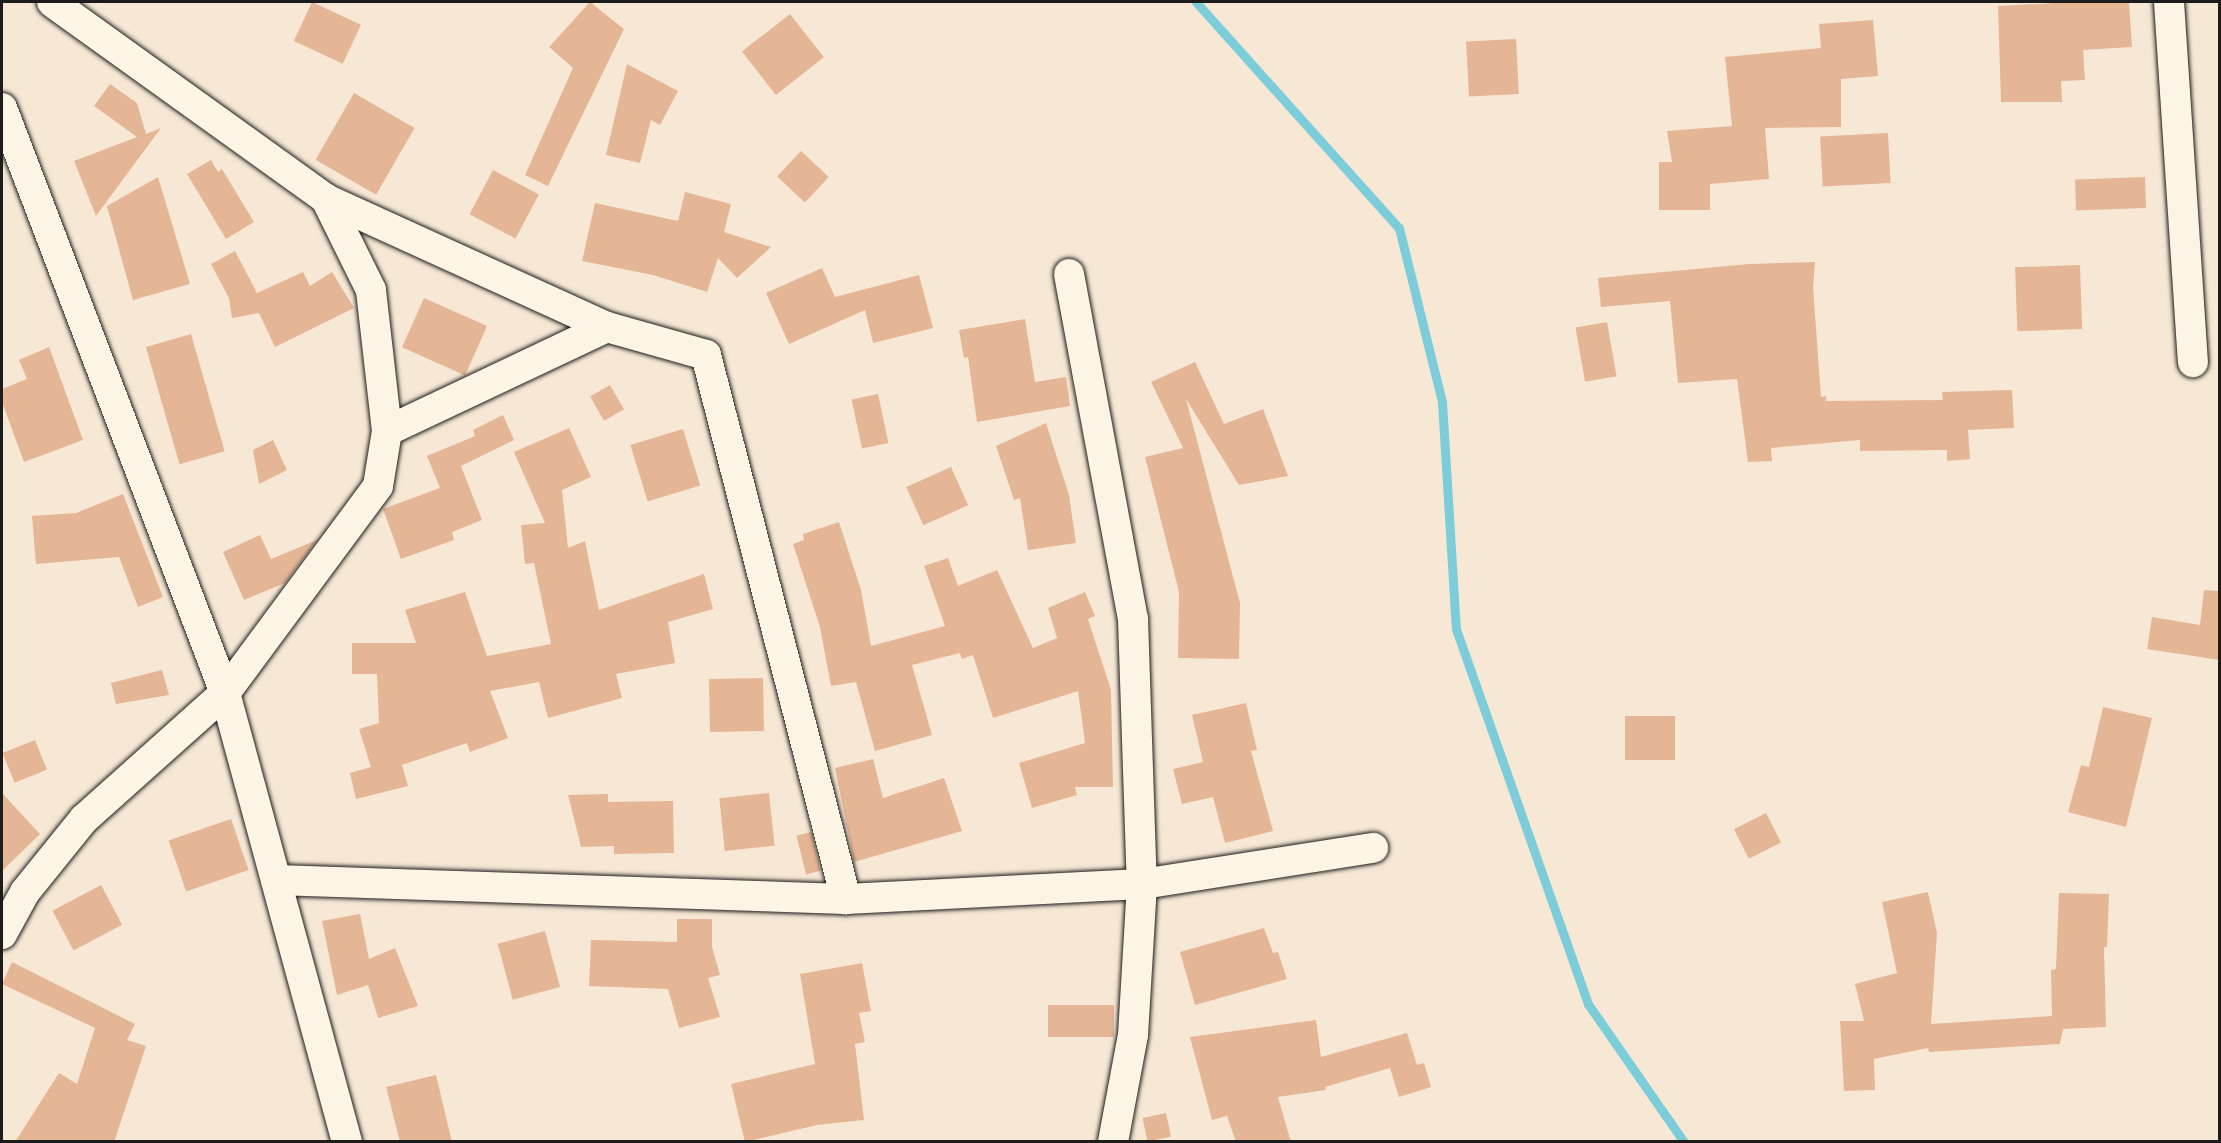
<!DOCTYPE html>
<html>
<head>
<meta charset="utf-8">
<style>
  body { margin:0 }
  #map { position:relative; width:2221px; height:1143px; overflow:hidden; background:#f7e8d5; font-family:Mali,sans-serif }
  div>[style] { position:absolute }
  .stream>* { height:9px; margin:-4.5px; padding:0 4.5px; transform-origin:4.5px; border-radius:4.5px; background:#7dccda }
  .building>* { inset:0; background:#e5b696; transform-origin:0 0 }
  .roads { filter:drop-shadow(0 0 2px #1c1c1c) drop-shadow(0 0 2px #1c1c1c) }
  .street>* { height:30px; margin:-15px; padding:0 15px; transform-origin:15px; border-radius:15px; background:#fcf5e5 }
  span { translate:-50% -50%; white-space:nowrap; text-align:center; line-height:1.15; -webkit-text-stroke:4.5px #fcf5e5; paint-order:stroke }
  .frame { position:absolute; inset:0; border:3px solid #1c1c1c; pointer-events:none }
</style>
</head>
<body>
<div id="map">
  <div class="stream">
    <div style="left:1196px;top:2px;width:304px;rotate:48.1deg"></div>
    <div style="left:1399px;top:228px;width:179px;rotate:76.1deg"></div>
    <div style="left:1442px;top:402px;width:227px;rotate:86.5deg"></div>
    <div style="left:1456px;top:629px;width:398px;rotate:70.6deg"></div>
    <div style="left:1588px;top:1004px;width:168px;rotate:55.2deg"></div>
  </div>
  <div class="building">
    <div style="left:312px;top:2px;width:54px;height:43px;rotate:25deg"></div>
    <div style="clip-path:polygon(590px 2px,624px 29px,548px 186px,525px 175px,573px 68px,549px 47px)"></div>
    <div style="clip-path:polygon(2074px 2px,2129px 2px,2132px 47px,2083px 50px,2085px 80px,2061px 81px,2062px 102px,2001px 102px,1998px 6px)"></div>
    <div style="left:790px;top:14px;width:55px;height:61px;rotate:52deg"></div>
    <div style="clip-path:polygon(1873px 20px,1878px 76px,1841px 79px,1841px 127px,1765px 128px,1769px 179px,1710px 184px,1710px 210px,1659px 210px,1659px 162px,1672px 162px,1667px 131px,1732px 126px,1725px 57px,1821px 48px,1819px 24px)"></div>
    <div style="left:1516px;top:39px;width:55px;height:50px;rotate:87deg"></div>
    <div style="clip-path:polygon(627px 64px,678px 91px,660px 125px,651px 120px,640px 163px,606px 155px)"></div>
    <div style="clip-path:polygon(110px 84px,137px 103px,146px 134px,161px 128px,96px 216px,74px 161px,137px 137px,94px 106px)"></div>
    <div style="left:354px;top:93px;width:70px;height:77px;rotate:30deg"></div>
    <div style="left:1888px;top:133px;width:50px;height:68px;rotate:87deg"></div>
    <div style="left:801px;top:151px;width:38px;height:35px;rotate:43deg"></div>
    <div style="clip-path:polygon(211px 160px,218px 172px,222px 169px,254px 222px,226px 239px,187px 174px)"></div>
    <div style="left:493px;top:170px;width:52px;height:50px;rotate:28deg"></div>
    <div style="clip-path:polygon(158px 177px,190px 284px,133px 300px,107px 206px)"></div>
    <div style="left:2145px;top:177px;width:31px;height:70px;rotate:88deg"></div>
    <div style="clip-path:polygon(685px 192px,731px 204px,724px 232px,771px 247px,737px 278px,718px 258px,707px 292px,653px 275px,582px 261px,595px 203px,678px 221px)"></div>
    <div style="clip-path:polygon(235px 251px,257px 293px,303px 272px,310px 286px,332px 272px,354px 308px,275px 347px,259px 313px,232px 318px,229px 298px,211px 264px)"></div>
    <div style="clip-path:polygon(1815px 262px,1813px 287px,1821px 397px,1826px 396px,1826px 401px,1943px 400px,1942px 392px,2012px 390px,2014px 428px,1968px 430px,1970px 459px,1947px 461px,1947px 450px,1860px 451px,1860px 440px,1771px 448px,1772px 461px,1748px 462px,1737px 379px,1678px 383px,1670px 301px,1601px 307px,1598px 278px,1749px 264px)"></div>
    <div style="left:2080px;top:265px;width:64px;height:65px;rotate:88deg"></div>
    <div style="clip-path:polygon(822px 268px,835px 297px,919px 275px,933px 328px,873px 343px,865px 310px,789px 344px,766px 293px)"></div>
    <div style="left:424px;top:298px;width:69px;height:54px;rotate:24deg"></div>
    <div style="clip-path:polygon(1025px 319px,1035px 382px,1066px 377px,1070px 406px,977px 422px,968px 357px,964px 358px,959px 330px)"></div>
    <div style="left:1607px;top:322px;width:55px;height:32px;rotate:80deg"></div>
    <div style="left:191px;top:334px;width:122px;height:47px;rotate:74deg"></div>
    <div style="clip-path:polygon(49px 347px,83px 440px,24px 462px,2px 402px,2px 389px,27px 379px,19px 360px)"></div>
    <div style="clip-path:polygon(1195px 362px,1224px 424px,1263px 409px,1288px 476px,1239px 485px,1186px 399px,1240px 603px,1239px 659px,1178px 658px,1179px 592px,1145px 457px,1183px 448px,1151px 382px)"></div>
    <div style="left:610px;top:385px;width:28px;height:23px;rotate:60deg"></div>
    <div style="left:878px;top:394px;width:50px;height:27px;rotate:78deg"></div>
    <div style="clip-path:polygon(503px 415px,514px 440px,461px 466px,482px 520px,452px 532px,454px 540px,401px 559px,383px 509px,440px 488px,427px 456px,475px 436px,473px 430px)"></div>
    <div style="clip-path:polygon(1046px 423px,1069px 495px,1076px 543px,1028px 550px,1020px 498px,1014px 500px,996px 446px)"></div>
    <div style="clip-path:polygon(569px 428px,591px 477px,562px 490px,568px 548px,585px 541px,599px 610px,704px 574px,713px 609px,668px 622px,675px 663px,616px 674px,622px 698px,548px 718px,539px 682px,490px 691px,508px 738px,470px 752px,467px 743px,402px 765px,408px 786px,356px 799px,350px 773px,371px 767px,359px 729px,379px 723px,377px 674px,352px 674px,352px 643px,416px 643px,405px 610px,465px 592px,487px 656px,551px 644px,534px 563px,525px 564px,521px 525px,545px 523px,514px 452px)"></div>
    <div style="left:683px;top:429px;width:59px;height:55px;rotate:73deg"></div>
    <div style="clip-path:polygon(273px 440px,287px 470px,259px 484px,253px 450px)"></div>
    <div style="left:951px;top:467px;width:42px;height:49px;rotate:66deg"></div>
    <div style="clip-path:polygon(123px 494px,163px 597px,138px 607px,119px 557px,36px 564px,32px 516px,76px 513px)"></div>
    <div style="clip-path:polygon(839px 522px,861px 590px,871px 646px,945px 626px,924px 566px,948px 558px,958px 586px,997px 570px,1033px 648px,1057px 638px,1048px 608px,1085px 592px,1095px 616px,1088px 619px,1111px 690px,1113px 787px,1075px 787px,1077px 795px,1032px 808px,1019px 763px,1085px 743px,1078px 691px,993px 718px,973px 655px,962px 659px,960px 653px,912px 665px,932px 735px,875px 751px,856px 682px,831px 686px,820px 627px,793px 544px,804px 540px,803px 534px)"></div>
    <div style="clip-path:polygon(260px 535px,271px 559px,317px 540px,285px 583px,244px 600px,223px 552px)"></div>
    <div style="clip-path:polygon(2204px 590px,2220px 591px,2220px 660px,2147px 649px,2152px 617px,2200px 625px)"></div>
    <div style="clip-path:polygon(162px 670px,169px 695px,116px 704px,111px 683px)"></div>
    <div style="left:763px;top:678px;width:53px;height:54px;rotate:89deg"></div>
    <div style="clip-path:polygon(1246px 703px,1257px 750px,1251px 751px,1273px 831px,1225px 843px,1213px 797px,1182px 804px,1173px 769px,1203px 762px,1192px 715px)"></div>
    <div style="clip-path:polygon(2103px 707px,2152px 718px,2126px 827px,2068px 812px,2081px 765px,2089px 767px)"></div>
    <div style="left:1625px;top:716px;width:50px;height:44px"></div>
    <div style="left:35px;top:740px;width:32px;height:35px;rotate:68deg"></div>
    <div style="clip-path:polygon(873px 759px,883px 798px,944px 778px,962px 831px,854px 862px,835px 768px)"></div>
    <div style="clip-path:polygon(2px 793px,40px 834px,2px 871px)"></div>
    <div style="left:769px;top:793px;width:53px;height:50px;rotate:84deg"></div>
    <div style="clip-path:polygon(608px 794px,608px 802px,673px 801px,674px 853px,614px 854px,614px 846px,581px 847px,568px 795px)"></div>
    <div style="left:1766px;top:813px;width:33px;height:36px;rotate:63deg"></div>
    <div style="left:231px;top:819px;width:54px;height:66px;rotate:71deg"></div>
    <div style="left:811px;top:832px;width:40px;height:15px;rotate:76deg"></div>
    <div style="left:101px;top:885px;width:45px;height:55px;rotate:62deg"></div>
    <div style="clip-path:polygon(1928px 892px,1937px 933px,1931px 1024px,2052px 1016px,2051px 970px,2056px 969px,2059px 893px,2109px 894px,2107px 947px,2104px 947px,2106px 1027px,2063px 1029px,2060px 1044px,1929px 1052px,1928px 1048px,1874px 1059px,1875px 1090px,1844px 1091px,1840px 1021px,1864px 1021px,1855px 984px,1897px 973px,1882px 902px)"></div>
    <div style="clip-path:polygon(360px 914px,369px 959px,395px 948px,418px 1006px,378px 1018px,368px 985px,337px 995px,322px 921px)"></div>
    <div style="clip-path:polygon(677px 919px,712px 919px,712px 947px,720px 975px,708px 978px,720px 1017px,679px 1028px,668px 989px,589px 986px,591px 940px,677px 942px)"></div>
    <div style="clip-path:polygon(1264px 928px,1273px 953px,1278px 952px,1287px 979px,1195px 1005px,1180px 952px)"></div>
    <div style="left:545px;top:931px;width:58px;height:49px;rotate:75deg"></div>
    <div style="clip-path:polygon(12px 962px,135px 1024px,127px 1040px,146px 1046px,114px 1142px,15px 1142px,59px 1073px,77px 1084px,95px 1028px,2px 984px)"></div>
    <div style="clip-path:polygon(862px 963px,871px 1011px,859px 1013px,865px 1042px,855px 1044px,864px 1120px,817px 1125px,745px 1142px,731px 1084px,815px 1064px,800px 974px)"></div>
    <div style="left:1114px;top:1005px;width:32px;height:66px;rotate:90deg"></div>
    <div style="clip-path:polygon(1316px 1020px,1321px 1057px,1407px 1033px,1417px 1065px,1424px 1063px,1431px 1087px,1399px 1097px,1390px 1068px,1325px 1087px,1326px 1090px,1278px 1097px,1291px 1142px,1236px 1142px,1227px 1116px,1212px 1120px,1190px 1037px)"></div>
    <div style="clip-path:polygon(436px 1075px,452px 1142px,400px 1142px,386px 1087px)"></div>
    <div style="left:1166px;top:1113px;width:24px;height:24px;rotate:78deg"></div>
  </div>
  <div class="roads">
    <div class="street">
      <div style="left:52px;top:2px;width:337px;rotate:35.7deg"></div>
      <div style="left:326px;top:199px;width:309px;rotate:24.5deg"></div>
      <div style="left:607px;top:327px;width:103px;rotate:15.8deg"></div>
      <div style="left:706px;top:355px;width:562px;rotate:75.57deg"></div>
      <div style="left:2169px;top:2px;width:361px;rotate:86.2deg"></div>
      <div style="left:2px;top:108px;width:626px;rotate:69.13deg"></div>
      <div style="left:225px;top:693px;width:465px;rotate:74.8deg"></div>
      <div style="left:1069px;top:274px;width:351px;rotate:79.5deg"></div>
      <div style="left:1133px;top:619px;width:265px;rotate:88.1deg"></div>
      <div style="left:1142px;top:884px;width:151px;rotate:93.4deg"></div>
      <div style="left:1133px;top:1035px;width:109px;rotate:100.6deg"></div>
      <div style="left:387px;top:431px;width:243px;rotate:-25.3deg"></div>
      <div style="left:276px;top:880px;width:570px;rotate:1.91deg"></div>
      <div style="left:846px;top:899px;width:296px;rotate:-2.9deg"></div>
      <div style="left:1142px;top:884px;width:234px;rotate:-8.9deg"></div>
      <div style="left:2px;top:934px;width:48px;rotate:-61.3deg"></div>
      <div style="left:25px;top:892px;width:94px;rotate:-51.1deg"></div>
      <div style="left:84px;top:819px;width:189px;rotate:-41.8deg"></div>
      <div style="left:225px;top:693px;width:257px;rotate:-53.5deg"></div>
      <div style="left:378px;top:486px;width:56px;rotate:-80.7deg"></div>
      <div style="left:387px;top:431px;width:142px;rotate:-96.5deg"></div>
      <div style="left:371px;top:290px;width:102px;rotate:-116.3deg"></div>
    </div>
  </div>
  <div class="frame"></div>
</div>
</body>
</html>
